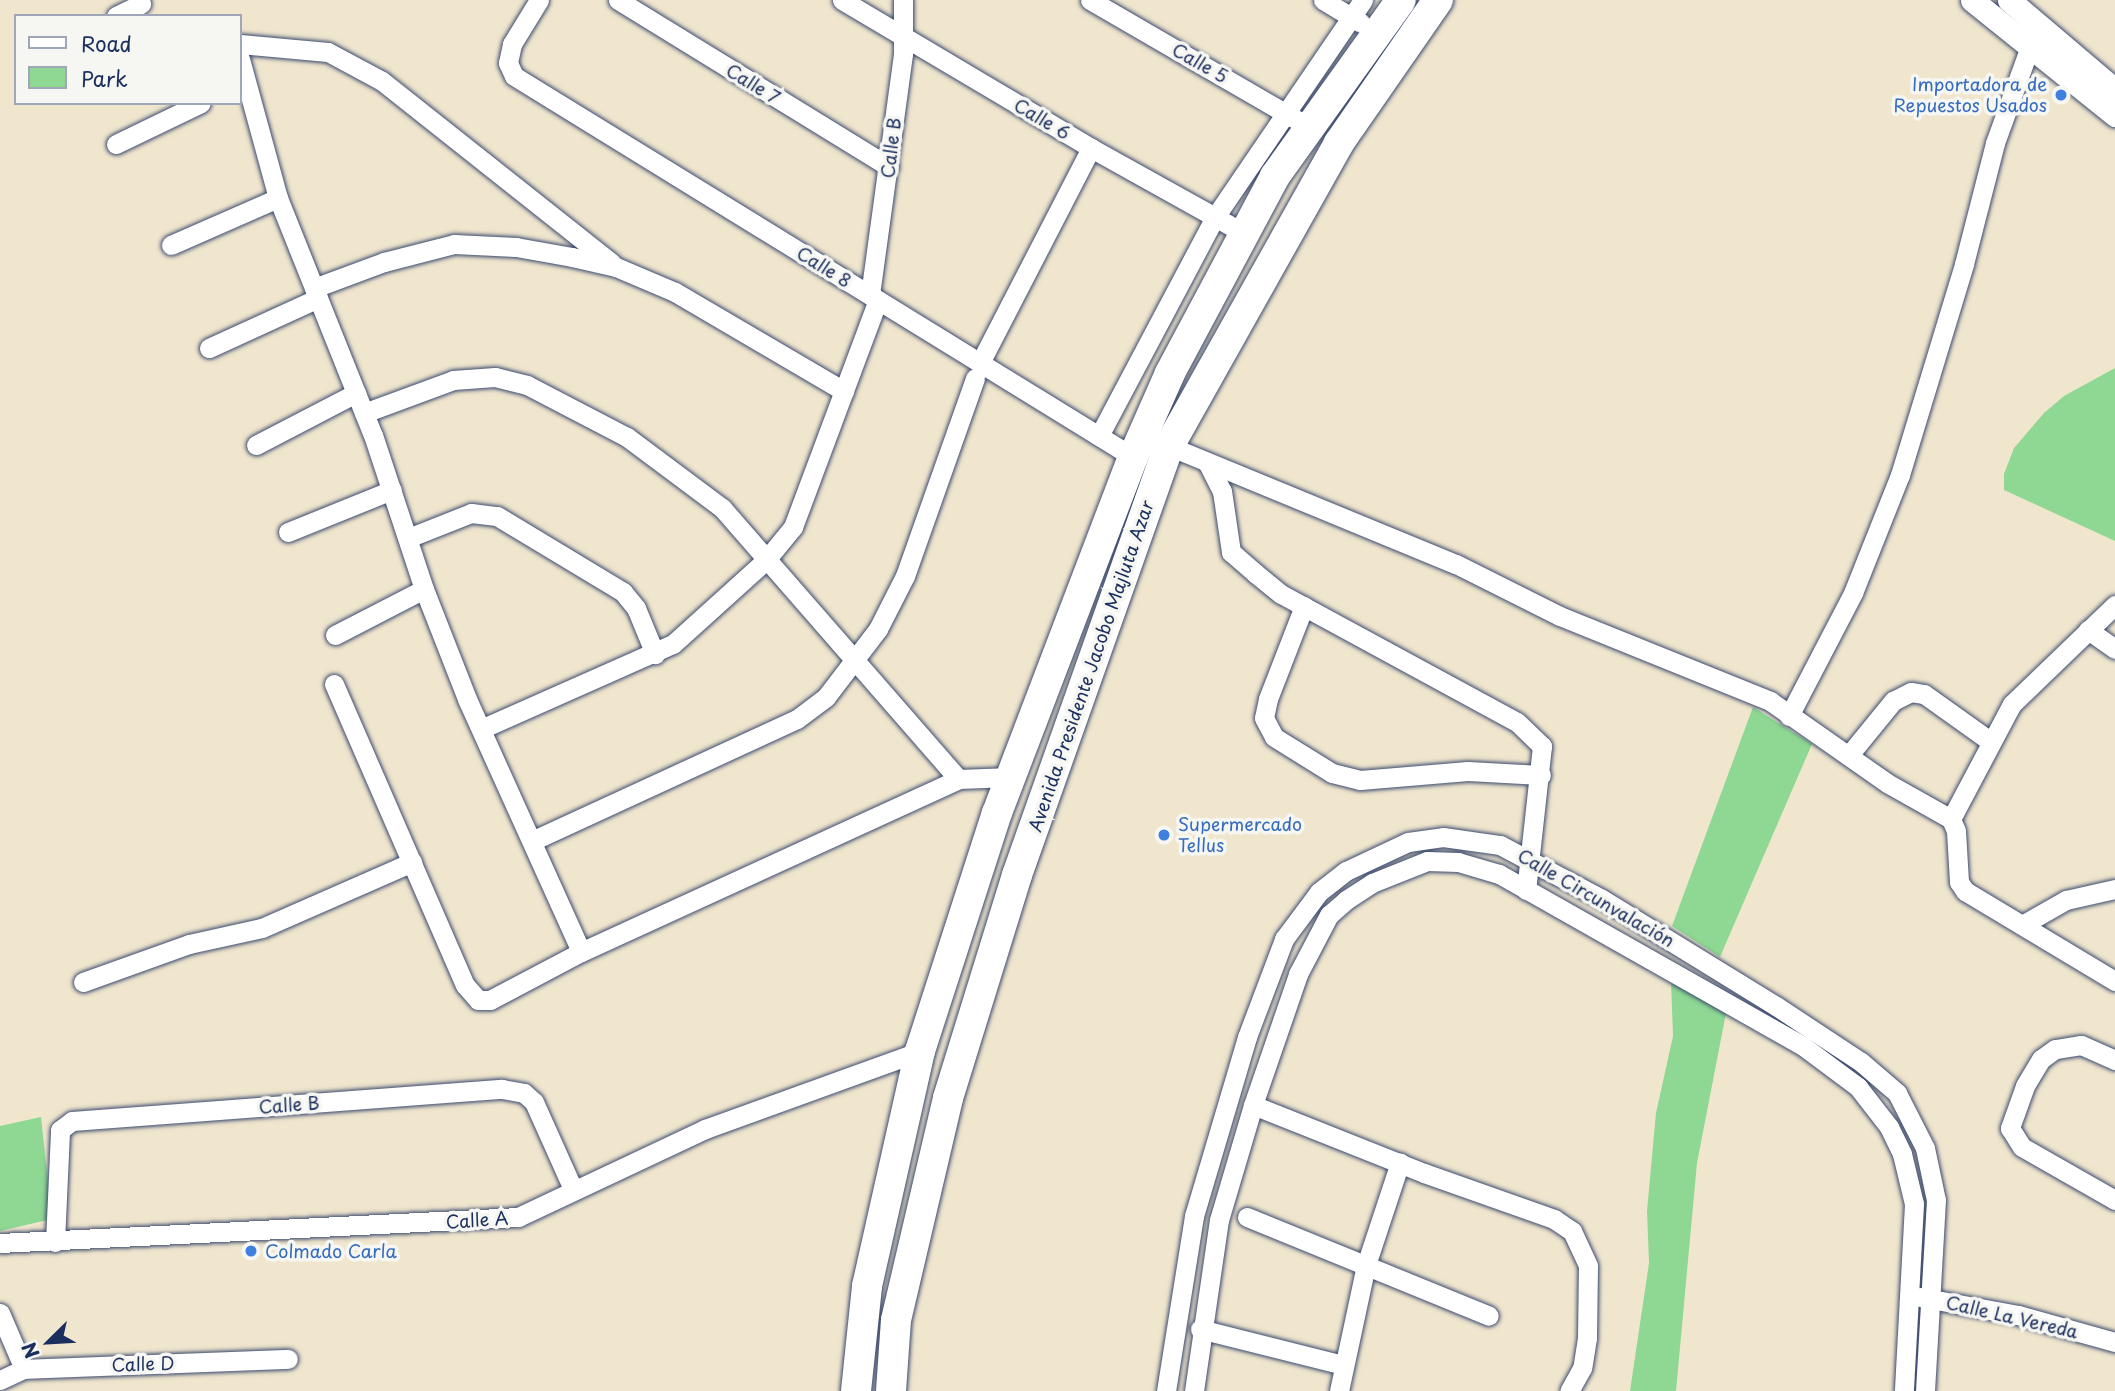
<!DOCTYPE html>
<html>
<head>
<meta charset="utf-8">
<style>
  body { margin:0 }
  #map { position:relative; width:2115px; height:1391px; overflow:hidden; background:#f0e6ce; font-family:"Playpen Sans",sans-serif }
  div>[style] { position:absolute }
  .green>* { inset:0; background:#8ed893 }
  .roads { filter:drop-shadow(0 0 2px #3b4a6f) drop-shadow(0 0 2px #3b4a6f) }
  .minor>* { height:19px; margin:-9.5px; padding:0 9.5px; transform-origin:9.5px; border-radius:9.5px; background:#fff }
  .tertiary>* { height:23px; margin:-11.5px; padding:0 11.5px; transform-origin:11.5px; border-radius:11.5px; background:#fff }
  .primary>* { height:30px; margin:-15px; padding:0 15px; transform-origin:15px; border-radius:15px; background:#fff }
  .dots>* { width:19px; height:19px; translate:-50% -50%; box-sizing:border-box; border:4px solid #f6f6f2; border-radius:50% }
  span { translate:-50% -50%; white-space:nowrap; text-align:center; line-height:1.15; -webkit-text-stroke:7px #f6f6f2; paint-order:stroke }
  .street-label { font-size:18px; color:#1b2f5e }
  .shop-label { font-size:18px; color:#366cbe }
  .right { translate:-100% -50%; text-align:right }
  .left { translate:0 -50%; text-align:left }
  .legend { position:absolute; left:14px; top:14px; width:228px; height:91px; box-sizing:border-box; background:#f6f6f2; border:2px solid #9ea6b7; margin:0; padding:9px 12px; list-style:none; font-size:21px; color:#1b2f5e }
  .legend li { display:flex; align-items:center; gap:14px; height:35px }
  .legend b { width:35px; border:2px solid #9ea6b7 }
  .north { position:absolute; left:14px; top:1307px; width:70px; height:70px; -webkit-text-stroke:5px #f6f6f2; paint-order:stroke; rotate:246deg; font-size:19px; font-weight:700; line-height:28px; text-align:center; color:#1b2f5e }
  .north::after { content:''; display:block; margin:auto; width:24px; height:32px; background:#1b2f5e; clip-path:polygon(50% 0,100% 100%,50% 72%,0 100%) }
</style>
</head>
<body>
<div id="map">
  <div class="green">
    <div style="clip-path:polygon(2115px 368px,2115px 541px,2004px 490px,2004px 474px,2014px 448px,2044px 413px,2064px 396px)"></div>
    <div style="clip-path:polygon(1753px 707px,1812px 744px,1720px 957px,1672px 926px)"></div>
    <div style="clip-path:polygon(1671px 981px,1727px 1008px,1697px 1163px,1676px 1391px,1630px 1391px,1649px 1263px,1647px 1211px,1656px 1113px,1673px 1036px)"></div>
    <div style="clip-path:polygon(41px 1117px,52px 1219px,0 1231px,0 1126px)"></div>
  </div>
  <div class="roads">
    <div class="minor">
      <div style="left:539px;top:0;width:52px;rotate:121.5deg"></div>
      <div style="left:512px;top:44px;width:19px;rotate:102deg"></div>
      <div style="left:508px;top:63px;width:14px;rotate:65deg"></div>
      <div style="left:514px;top:76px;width:727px;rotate:31.61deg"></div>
      <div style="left:618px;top:0;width:318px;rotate:31.6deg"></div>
      <div style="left:842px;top:0;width:290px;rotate:30.7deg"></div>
      <div style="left:1091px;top:148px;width:175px;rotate:29.1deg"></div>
      <div style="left:1090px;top:0;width:253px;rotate:30.1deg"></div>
      <div style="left:1323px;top:0;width:44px;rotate:31.2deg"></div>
      <div style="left:116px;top:16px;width:28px;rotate:-26deg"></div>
      <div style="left:240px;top:44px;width:88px;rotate:5.2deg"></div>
      <div style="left:328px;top:52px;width:61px;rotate:28.2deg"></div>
      <div style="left:382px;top:81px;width:293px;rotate:38.4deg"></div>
      <div style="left:240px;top:59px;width:144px;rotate:74.7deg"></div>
      <div style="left:278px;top:198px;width:255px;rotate:68.2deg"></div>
      <div style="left:373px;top:435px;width:162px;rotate:71.7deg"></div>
      <div style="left:424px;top:589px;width:118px;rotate:68.6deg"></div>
      <div style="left:467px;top:699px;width:277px;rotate:65.7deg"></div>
      <div style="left:116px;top:144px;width:94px;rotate:-25.8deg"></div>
      <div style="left:171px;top:245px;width:117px;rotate:-23.7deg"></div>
      <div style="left:314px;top:288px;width:75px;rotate:-20.4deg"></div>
      <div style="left:384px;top:262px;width:72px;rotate:-14.4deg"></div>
      <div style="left:454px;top:244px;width:62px;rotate:2.8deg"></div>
      <div style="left:516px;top:247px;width:57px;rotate:10.1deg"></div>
      <div style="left:572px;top:257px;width:45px;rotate:12.8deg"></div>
      <div style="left:616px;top:267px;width:64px;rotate:23deg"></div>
      <div style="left:675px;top:292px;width:196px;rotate:30.4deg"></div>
      <div style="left:870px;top:295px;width:243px;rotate:-82.2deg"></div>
      <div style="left:903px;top:54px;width:54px;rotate:-90deg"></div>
      <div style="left:209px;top:348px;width:120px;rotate:-24.6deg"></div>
      <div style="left:980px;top:363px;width:242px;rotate:-62.7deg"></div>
      <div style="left:364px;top:413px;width:95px;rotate:-20.3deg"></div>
      <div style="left:453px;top:380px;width:42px;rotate:-4.1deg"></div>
      <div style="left:495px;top:377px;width:33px;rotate:14deg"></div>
      <div style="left:527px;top:385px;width:113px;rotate:27.5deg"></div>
      <div style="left:627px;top:437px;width:119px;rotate:36.8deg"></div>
      <div style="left:722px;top:508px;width:359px;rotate:48.9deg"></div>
      <div style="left:1099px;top:436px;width:248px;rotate:-62.1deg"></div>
      <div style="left:1215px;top:217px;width:263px;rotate:-55.7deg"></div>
      <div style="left:256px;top:445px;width:113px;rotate:-27.5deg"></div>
      <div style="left:1169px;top:446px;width:310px;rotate:22.4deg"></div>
      <div style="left:1456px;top:564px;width:116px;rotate:26.6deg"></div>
      <div style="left:1560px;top:616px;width:227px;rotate:22deg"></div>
      <div style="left:1770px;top:701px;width:143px;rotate:35deg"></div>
      <div style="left:1887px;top:783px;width:73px;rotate:29.4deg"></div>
      <div style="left:1951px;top:819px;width:13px;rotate:67deg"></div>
      <div style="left:1956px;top:831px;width:51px;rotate:86.6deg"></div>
      <div style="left:1959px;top:882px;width:11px;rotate:56deg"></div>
      <div style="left:1965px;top:891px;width:175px;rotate:31deg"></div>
      <div style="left:1207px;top:462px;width:33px;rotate:63deg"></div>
      <div style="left:1222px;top:491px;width:62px;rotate:81.6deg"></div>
      <div style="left:1231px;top:552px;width:32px;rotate:41deg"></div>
      <div style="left:1255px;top:573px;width:33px;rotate:39deg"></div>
      <div style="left:1281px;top:594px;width:268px;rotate:28.5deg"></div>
      <div style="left:1517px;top:722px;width:35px;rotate:44deg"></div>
      <div style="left:1542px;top:746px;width:145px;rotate:96.3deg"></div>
      <div style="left:288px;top:532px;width:112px;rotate:-22deg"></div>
      <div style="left:408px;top:538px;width:68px;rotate:-21.6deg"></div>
      <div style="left:471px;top:513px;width:26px;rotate:7deg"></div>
      <div style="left:497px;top:516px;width:147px;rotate:31.1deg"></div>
      <div style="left:623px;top:592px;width:21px;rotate:51deg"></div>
      <div style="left:636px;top:608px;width:50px;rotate:67.6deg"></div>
      <div style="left:1304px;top:606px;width:100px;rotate:111.2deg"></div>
      <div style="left:1268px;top:699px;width:19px;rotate:102deg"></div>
      <div style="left:1264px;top:718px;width:21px;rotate:62deg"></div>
      <div style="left:1274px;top:737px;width:68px;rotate:31.8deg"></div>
      <div style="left:1332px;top:773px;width:29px;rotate:14deg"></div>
      <div style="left:1360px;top:780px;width:108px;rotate:-4.8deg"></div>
      <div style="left:1468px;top:771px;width:73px;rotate:3.1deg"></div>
      <div style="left:2088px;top:630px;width:33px;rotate:35deg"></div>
      <div style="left:335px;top:635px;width:100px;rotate:-27.3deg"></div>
      <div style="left:334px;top:684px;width:328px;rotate:66.5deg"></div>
      <div style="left:465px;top:985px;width:20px;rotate:49deg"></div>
      <div style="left:478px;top:1000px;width:12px"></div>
      <div style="left:490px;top:1000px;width:103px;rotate:-27.8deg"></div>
      <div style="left:581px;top:952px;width:415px;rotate:-24.6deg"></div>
      <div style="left:958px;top:779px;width:53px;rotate:-2.2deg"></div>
      <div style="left:1789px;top:716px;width:139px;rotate:-62.5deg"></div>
      <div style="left:1853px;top:593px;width:127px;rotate:-68.3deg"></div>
      <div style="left:1900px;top:475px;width:220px;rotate:-73.1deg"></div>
      <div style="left:1964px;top:264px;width:125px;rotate:-75.6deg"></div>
      <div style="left:1995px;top:143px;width:100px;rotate:-70.1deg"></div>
      <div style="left:481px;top:729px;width:210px;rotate:-23.9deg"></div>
      <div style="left:673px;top:644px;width:125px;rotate:-42.1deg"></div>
      <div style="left:766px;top:560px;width:43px;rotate:-50.7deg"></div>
      <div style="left:793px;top:527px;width:242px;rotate:-69.5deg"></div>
      <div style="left:1849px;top:755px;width:70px;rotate:-50.8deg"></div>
      <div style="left:1893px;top:701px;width:20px;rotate:-27deg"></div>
      <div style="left:1911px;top:692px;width:13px;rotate:9deg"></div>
      <div style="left:1924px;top:694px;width:81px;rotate:35.5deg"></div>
      <div style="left:1951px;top:819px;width:130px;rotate:-62.1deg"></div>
      <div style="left:2012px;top:704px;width:143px;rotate:-43.9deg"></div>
      <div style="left:534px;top:840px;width:289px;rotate:-24.7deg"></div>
      <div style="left:797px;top:719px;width:36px;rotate:-37deg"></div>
      <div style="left:826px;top:697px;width:86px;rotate:-52.6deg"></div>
      <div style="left:878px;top:629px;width:59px;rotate:-63deg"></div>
      <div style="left:905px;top:576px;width:210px;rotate:-70.5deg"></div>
      <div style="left:2022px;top:925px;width:51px;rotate:-29.6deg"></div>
      <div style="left:2066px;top:900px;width:50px;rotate:-12.7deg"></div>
      <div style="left:83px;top:982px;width:113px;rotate:-19.7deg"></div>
      <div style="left:189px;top:944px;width:75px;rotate:-12.4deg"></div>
      <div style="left:262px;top:928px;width:164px;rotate:-23.7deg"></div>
      <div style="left:2115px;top:1060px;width:37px;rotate:-156deg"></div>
      <div style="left:2081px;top:1045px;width:26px;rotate:171deg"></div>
      <div style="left:2055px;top:1049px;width:17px;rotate:144deg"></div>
      <div style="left:2041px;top:1059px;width:31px;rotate:121deg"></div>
      <div style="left:2025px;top:1086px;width:45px;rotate:109.7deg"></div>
      <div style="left:2010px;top:1128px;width:22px;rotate:58deg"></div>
      <div style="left:2022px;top:1147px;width:107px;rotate:29.7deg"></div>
      <div style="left:1253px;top:1105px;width:184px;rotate:21.7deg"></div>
      <div style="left:1424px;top:1173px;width:138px;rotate:19.5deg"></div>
      <div style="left:1554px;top:1219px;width:22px;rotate:34deg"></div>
      <div style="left:1572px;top:1231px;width:38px;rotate:65deg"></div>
      <div style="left:1588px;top:1266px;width:72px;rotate:90.8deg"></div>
      <div style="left:1587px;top:1338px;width:30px;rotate:99deg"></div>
      <div style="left:1582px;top:1368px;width:26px;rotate:119deg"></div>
      <div style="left:1247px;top:1217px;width:261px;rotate:22.2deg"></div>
      <div style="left:55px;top:1242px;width:112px;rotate:-87.4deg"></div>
      <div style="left:60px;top:1130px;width:15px;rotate:-37deg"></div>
      <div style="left:72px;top:1121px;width:431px;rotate:-4.3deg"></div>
      <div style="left:502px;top:1089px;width:22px;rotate:10deg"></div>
      <div style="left:524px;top:1093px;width:13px;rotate:42deg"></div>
      <div style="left:534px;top:1102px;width:95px;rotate:65.9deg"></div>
      <div style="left:0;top:1243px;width:519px;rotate:-2.87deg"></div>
      <div style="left:518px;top:1217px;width:207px;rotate:-25.2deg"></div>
      <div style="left:705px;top:1129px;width:229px;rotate:-19.9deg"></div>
      <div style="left:1920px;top:1297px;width:100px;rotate:10.4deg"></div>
      <div style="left:2018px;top:1315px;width:101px;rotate:15.6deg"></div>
      <div style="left:0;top:1313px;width:61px;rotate:66.8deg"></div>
      <div style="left:1200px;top:1329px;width:147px;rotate:14.1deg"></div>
      <div style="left:0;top:1380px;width:26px;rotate:-25deg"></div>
      <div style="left:24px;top:1369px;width:264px;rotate:-2.2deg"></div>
      <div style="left:1166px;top:1391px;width:177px;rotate:-80.9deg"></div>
      <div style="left:1194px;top:1216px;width:187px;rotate:-73.5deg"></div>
      <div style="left:1247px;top:1037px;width:105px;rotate:-69.3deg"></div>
      <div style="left:1284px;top:939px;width:59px;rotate:-53.3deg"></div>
      <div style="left:1319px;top:892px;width:34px;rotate:-38deg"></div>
      <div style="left:1346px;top:871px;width:68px;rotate:-25.1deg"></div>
      <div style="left:1408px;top:842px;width:35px;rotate:-8deg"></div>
      <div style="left:1443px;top:837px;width:58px;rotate:8deg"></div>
      <div style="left:1500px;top:845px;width:115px;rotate:27.9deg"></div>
      <div style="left:1602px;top:899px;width:204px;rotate:31.6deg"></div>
      <div style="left:1776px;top:1006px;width:102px;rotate:33.4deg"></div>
      <div style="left:1861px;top:1062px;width:48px;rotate:40.7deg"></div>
      <div style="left:1897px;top:1093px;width:62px;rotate:63deg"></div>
      <div style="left:1925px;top:1148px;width:53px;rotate:78.1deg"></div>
      <div style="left:1936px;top:1200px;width:191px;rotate:93.3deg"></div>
      <div style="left:1194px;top:1391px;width:173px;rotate:-81.7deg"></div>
      <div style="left:1219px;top:1220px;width:120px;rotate:-73.5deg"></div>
      <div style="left:1253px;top:1105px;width:139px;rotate:-71deg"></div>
      <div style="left:1298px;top:974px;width:67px;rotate:-62.3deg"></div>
      <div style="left:1329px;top:915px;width:23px;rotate:-41deg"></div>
      <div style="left:1346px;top:900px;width:31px;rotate:-33deg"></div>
      <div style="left:1372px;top:883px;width:59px;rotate:-21.8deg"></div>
      <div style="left:1427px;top:861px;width:31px;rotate:2deg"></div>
      <div style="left:1458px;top:862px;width:43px;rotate:16.3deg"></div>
      <div style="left:1499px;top:874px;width:349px;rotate:29.5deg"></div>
      <div style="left:1803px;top:1046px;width:69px;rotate:36.7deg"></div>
      <div style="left:1858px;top:1087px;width:51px;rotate:52.2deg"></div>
      <div style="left:1889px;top:1127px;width:30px;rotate:64deg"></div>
      <div style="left:1902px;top:1154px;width:51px;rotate:76.5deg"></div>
      <div style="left:1914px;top:1204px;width:187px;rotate:93.1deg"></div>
      <div style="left:1339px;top:1391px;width:129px;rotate:-77.9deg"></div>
      <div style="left:1366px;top:1265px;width:108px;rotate:-71.7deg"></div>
    </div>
    <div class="tertiary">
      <div style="left:1972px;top:0;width:184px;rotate:38.8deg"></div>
      <div style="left:2009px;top:0;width:139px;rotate:40.3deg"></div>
    </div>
    <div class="primary">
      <div style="left:856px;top:1391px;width:106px;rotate:-84deg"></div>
      <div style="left:867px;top:1286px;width:241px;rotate:-77.3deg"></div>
      <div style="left:920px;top:1051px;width:250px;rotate:-72.1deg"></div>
      <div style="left:997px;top:813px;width:381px;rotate:-69.1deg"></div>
      <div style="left:1133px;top:457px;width:92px;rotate:-66.2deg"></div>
      <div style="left:1170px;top:373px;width:223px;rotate:-61.9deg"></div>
      <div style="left:1275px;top:176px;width:216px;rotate:-54.4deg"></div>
      <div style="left:891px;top:1391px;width:71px;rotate:-86deg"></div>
      <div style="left:896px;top:1320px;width:228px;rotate:-76.8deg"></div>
      <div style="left:948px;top:1098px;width:233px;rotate:-72.8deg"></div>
      <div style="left:1017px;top:875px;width:455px;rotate:-70.5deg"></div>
      <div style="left:1169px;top:446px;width:347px;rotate:-60.7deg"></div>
      <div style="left:1339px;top:143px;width:174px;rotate:-55.3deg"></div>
    </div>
  </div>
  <div class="dots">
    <div style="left:2061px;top:95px;background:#3f7fe0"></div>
    <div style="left:1164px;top:835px;background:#3f7fe0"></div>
    <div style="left:251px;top:1251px;background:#3f7fe0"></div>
  </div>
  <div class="street-label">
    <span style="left:1200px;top:63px;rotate:30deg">Calle 5</span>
    <span style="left:753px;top:84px;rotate:32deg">Calle 7</span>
    <span style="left:1042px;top:119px;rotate:31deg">Calle 6</span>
    <span style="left:891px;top:148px;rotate:-83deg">Calle B</span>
    <span style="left:824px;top:267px;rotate:32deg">Calle 8</span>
    <span style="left:1091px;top:666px;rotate:-71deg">Avenida Presidente Jacobo Majluta Azar</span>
    <span style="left:1596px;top:898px;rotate:30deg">Calle Circunvalación</span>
    <span style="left:289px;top:1105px;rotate:-4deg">Calle B</span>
    <span style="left:477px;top:1220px;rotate:-4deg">Calle A</span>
    <span style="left:2012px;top:1317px;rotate:13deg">Calle La Vereda</span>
    <span style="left:143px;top:1364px;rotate:-2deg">Calle D</span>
  </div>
  <div class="shop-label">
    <span class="right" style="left:2047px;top:95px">Importadora de<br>Repuestos Usados</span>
    <span class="left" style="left:1178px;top:835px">Supermercado<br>Tellus</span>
    <span class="left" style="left:265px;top:1251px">Colmado Carla</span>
  </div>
  <ul class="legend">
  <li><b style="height:9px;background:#fff"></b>Road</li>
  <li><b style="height:19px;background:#8ed893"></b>Park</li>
  </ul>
  <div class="north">N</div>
</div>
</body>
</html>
